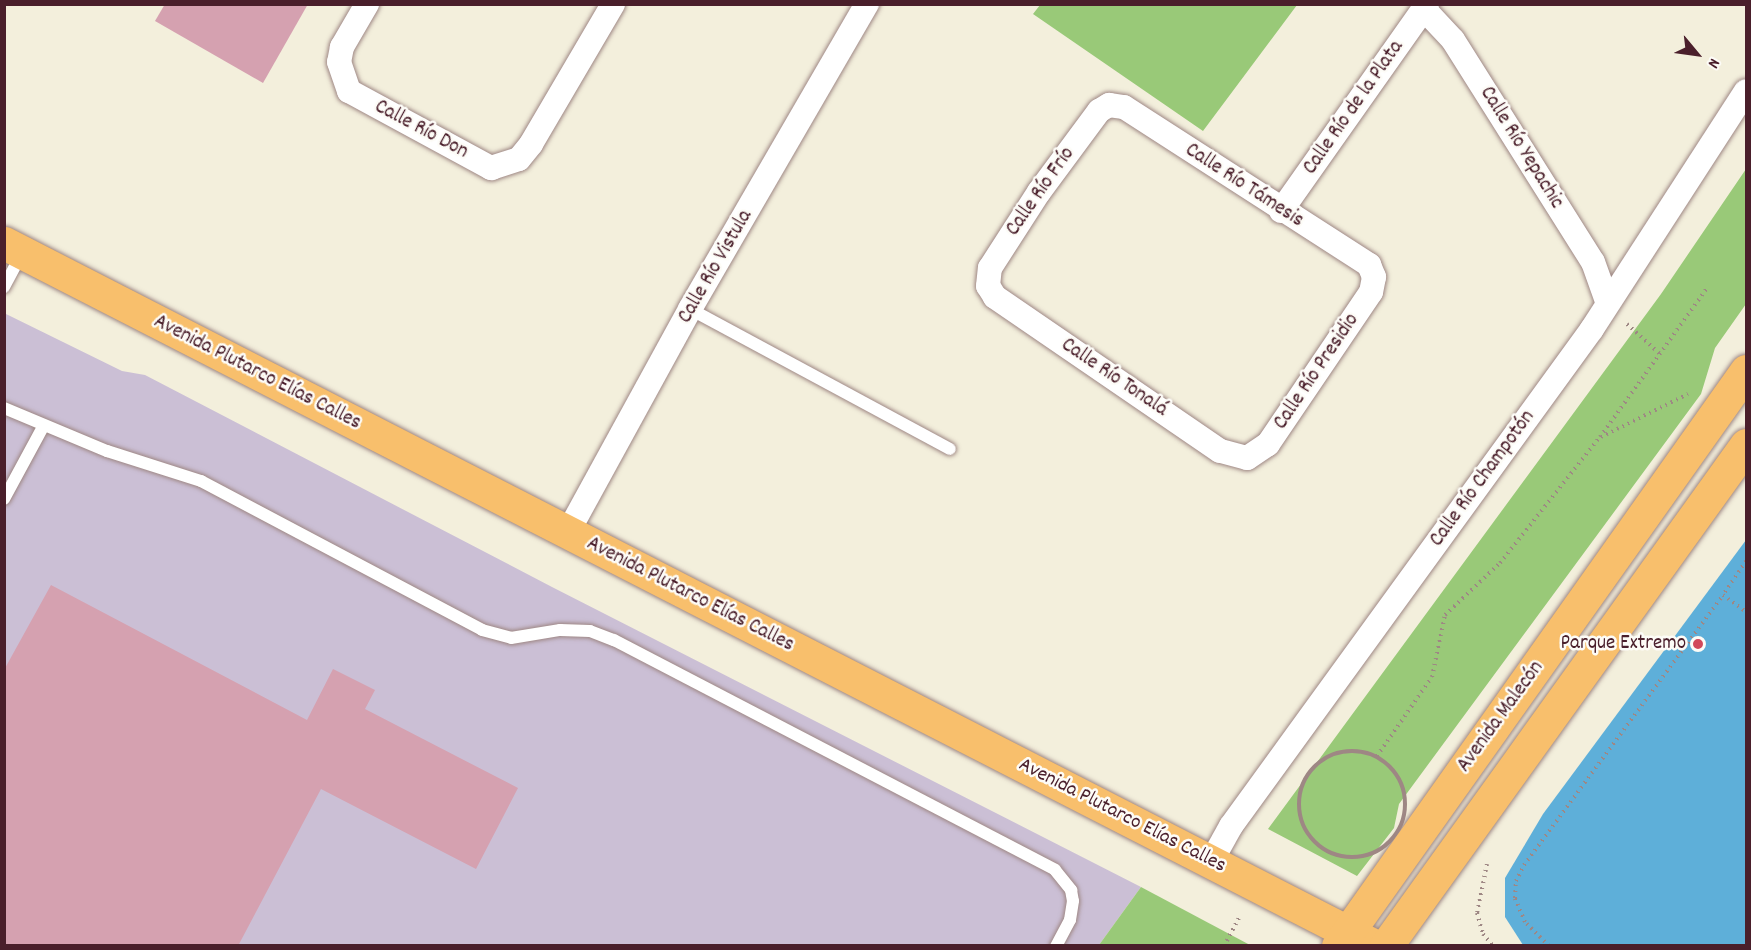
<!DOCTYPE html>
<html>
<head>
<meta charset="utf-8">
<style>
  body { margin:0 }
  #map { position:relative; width:1751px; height:950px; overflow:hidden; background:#f3efdc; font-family:Dekko,sans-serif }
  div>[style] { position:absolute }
  .industrial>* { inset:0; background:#cbbfd5 }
  .green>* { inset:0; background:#99c978 }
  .water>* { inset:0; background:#5eafd9 }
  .building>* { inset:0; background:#d5a1b0 }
  .path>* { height:4px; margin-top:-2px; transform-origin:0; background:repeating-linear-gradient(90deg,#9e8784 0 1.5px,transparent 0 6px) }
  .path>.ring { margin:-2px; padding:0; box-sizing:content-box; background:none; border:4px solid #9e8784; border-radius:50% }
  .roads { filter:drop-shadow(0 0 2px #9e8784) drop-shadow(0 0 2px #9e8784) }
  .service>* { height:12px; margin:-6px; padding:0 6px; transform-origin:6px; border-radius:6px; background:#fff }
  .minor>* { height:24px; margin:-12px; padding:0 12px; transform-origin:12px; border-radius:12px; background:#fff }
  .primary>* { height:33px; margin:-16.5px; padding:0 16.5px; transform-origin:16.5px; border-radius:16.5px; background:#f8bf6c }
  .dots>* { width:16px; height:16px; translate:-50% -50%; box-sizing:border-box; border:3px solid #fdfcf7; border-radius:50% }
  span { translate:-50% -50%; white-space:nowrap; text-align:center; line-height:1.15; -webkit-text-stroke:5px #fdfcf7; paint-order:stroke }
  .street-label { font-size:21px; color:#4a1f2b }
  .poi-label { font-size:21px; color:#4a1f2b }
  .right { translate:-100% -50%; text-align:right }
  .frame { position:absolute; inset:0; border:6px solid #4a1f2b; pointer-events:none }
  .north { position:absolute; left:1667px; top:24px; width:60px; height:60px; -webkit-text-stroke:4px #fdfcf7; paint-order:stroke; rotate:119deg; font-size:16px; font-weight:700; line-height:24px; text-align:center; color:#4a1f2b }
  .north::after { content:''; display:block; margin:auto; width:21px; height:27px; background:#4a1f2b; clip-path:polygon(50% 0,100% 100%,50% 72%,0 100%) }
</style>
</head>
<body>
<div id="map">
  <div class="industrial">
    <div style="clip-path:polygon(4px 313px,122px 371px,145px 375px,552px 587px,1141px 887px,1099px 945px,5px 945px)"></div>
  </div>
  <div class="green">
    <div style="clip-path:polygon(1040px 5px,1040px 4px,1297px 5px,1203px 131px,1033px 14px)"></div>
    <div style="clip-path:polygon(1746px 169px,1746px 304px,1715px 348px,1701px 394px,1399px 804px,1394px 828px,1357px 876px,1268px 829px,1661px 294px)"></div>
    <div style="clip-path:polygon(1141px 887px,1250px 945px,1099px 945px)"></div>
  </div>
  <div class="water">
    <div style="clip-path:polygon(1746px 540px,1746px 945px,1523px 945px,1505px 917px,1505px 878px,1543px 814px)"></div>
  </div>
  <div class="building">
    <div style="clip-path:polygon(165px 4px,308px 4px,263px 83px,155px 21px)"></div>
    <div style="clip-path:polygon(51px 585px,307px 720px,333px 669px,375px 690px,365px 709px,518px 788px,476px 869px,321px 789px,238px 946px,4px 946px,4px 670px)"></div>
  </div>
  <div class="path">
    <div style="left:1627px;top:324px;width:45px;rotate:42.3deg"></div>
    <div style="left:1601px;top:437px;width:97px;rotate:-26.3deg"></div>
    <div style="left:1746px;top:561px;width:41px;rotate:124.1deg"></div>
    <div style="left:1723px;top:595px;width:29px;rotate:36deg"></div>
    <div class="ring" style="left:1299px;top:751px;width:102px;height:102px"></div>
    <div style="left:1377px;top:756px;width:96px;rotate:-55.2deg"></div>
    <div style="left:1432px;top:677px;width:63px;rotate:-78.2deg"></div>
    <div style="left:1445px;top:615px;width:76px;rotate:-43.4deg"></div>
    <div style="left:1500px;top:563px;width:161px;rotate:-51.6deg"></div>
    <div style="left:1600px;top:437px;width:183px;rotate:-54.3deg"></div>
    <div style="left:1487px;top:864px;width:50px;rotate:101.5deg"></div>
    <div style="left:1477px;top:913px;width:22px;rotate:74deg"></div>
    <div style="left:1483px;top:934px;width:16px;rotate:50deg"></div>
    <div style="left:1224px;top:946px;width:34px;rotate:-62deg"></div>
    <div style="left:1549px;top:946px;width:34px;rotate:-135deg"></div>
    <div style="left:1525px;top:922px;width:26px;rotate:-113deg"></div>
    <div style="left:1515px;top:898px;width:17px;rotate:-87deg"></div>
    <div style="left:1516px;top:881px;width:18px;rotate:-63deg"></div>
    <div style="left:1524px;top:865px;width:335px;rotate:-53.6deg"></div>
  </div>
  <div class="roads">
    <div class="service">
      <div style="left:4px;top:287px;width:38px;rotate:-62deg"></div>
      <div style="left:690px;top:309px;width:295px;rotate:28.3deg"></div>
      <div style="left:4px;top:408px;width:112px;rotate:22.7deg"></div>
      <div style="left:107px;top:451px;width:99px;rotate:17.7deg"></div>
      <div style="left:201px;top:481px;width:318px;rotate:27.9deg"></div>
      <div style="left:482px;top:630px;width:30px;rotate:15deg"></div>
      <div style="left:511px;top:638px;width:50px;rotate:-9.3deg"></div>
      <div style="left:560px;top:630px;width:30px;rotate:2deg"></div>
      <div style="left:590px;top:631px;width:26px;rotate:21deg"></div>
      <div style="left:614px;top:640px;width:497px;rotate:27.5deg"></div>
      <div style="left:1055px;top:870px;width:26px;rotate:51deg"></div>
      <div style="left:1071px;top:890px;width:11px;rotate:80deg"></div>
      <div style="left:1073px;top:901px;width:19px;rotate:99deg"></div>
      <div style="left:1070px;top:920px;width:30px;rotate:118deg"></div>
      <div style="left:4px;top:499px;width:82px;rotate:-61.6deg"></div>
    </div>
    <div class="minor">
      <div style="left:367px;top:4px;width:50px;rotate:120.2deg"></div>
      <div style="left:342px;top:47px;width:15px;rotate:101deg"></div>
      <div style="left:339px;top:62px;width:31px;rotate:71deg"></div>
      <div style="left:349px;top:91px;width:162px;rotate:28.5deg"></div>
      <div style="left:491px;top:168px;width:29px;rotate:-18deg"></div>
      <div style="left:519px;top:159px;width:19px;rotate:-51deg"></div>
      <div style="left:531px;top:144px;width:162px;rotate:-59.6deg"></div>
      <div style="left:1424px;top:9px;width:42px;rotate:46.9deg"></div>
      <div style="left:1453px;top:40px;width:262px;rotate:57.8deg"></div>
      <div style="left:1593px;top:262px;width:41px;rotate:70.3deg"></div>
      <div style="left:1109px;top:105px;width:15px;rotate:8deg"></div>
      <div style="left:1124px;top:107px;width:292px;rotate:32.8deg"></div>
      <div style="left:1369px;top:265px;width:13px;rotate:67deg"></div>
      <div style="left:1374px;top:277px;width:15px;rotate:101deg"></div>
      <div style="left:1371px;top:292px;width:184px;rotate:124.1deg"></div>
      <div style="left:1268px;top:444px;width:25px;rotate:146deg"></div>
      <div style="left:1247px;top:458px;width:28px;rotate:-165deg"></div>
      <div style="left:1220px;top:451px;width:273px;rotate:-145.6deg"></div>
      <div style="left:995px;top:297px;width:13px;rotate:-122deg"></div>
      <div style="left:988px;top:286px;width:18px;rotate:-84deg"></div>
      <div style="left:990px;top:268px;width:90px;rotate:-57.2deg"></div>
      <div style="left:1039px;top:192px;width:101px;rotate:-53.5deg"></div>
      <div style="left:1099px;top:111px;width:12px;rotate:-31deg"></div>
      <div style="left:1281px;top:211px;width:253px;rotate:-54.8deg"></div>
      <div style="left:568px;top:532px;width:254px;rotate:-61.3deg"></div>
      <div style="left:690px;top:309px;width:353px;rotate:-59.9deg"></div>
      <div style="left:1211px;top:862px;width:41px;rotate:-60.9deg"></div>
      <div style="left:1231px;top:826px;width:614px;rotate:-54.01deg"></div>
      <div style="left:1592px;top:329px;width:283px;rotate:-57.1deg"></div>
    </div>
    <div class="primary">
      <div style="left:4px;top:243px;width:1541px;rotate:27.15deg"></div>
      <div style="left:1338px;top:946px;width:705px;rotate:-54.64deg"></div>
      <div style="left:1386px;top:946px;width:617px;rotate:-54.3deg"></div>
    </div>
  </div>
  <div class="dots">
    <div style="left:1698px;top:644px;background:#d1495b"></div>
  </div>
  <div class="street-label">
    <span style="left:1354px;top:108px;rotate:-55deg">Calle Río de la Plata</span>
    <span style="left:421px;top:130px;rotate:28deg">Calle Río Don</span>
    <span style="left:1521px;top:148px;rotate:58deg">Calle Río Yepachic</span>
    <span style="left:1244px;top:186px;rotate:33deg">Calle Río Támesis</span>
    <span style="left:1041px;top:192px;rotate:-55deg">Calle Río Frío</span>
    <span style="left:716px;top:267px;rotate:-60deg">Calle Río Vistula</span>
    <span style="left:1317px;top:372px;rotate:-56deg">Calle Río Presidio</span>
    <span style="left:257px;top:373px;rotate:27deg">Avenida Plutarco Elías Calles</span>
    <span style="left:1114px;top:378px;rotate:34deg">Calle Río Tonalá</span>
    <span style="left:1483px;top:479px;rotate:-54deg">Calle Río Champotón</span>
    <span style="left:690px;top:595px;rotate:27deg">Avenida Plutarco Elías Calles</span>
    <span style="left:1501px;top:717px;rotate:-54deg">Avenida Malecón</span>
    <span style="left:1122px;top:816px;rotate:27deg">Avenida Plutarco Elías Calles</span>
  </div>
  <div class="poi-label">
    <span class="right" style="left:1686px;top:644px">Parque Extremo</span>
  </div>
  <div class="frame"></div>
  <div class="north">N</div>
</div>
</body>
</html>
